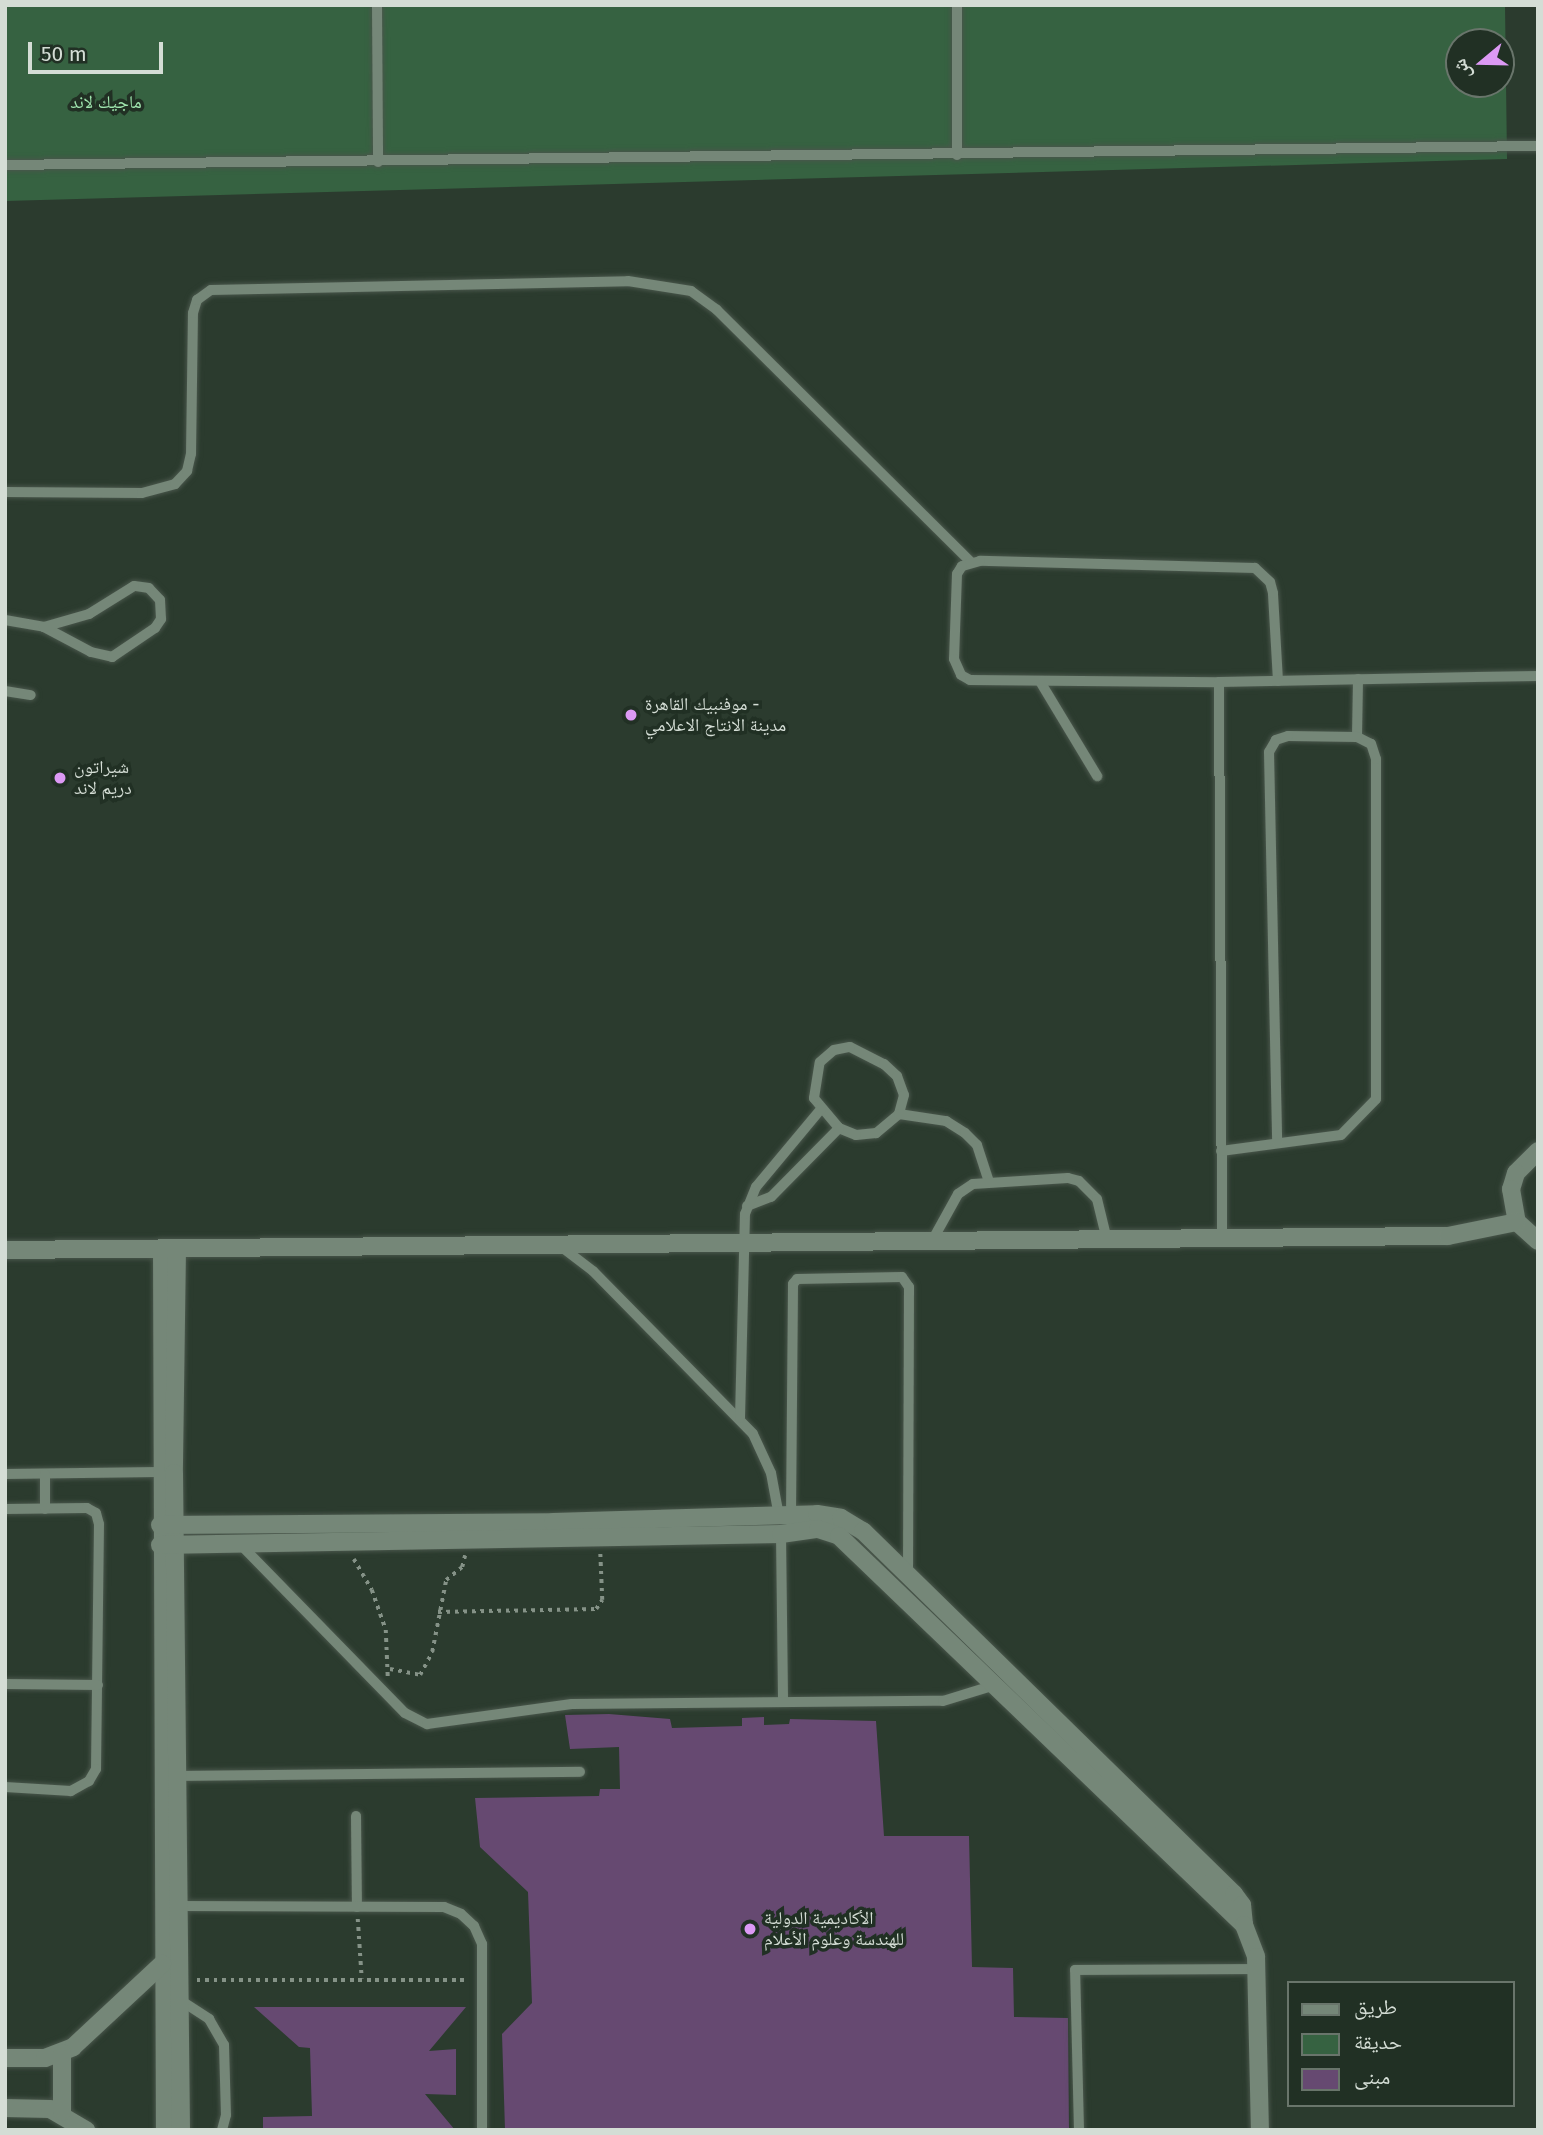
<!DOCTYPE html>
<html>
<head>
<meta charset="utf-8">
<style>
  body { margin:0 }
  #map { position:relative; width:1543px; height:2135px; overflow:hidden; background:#2b3b2e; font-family:"Fira Sans","Noto Naskh Arabic",sans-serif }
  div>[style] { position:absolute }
  .green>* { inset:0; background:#366241 }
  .building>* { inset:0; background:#664971 }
  .path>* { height:3.5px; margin-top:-1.75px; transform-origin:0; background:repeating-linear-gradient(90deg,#859287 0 3.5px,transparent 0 8.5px) }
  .roads { filter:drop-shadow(0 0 2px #49564b) drop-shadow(0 0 2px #49564b) }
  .service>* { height:10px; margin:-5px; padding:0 5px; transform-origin:5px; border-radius:5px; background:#758778 }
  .minor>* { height:18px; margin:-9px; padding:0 9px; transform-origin:9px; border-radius:9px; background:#758778 }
  .dots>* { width:19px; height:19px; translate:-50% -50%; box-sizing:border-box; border:4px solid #213024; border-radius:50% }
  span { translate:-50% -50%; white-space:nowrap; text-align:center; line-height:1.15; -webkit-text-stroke:7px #213024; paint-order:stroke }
  .park-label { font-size:18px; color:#9fe5ae }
  .poi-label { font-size:18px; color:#d4ddd5 }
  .left { translate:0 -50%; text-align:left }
  .frame { position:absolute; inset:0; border:7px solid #d4ddd5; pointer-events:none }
  .legend { position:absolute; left:1287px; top:1981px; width:228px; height:126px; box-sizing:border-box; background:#213024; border:2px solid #69756b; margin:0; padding:9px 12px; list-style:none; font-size:21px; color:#d4ddd5 }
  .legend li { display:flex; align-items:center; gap:14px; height:35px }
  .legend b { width:35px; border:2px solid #69756b }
  .north { position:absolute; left:1445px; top:28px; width:70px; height:70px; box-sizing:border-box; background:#213024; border:2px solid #69756b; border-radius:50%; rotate:251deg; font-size:19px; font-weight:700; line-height:28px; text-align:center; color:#d4ddd5 }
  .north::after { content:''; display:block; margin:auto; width:24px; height:32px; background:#dc99f4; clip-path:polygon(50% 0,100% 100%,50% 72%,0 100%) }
  .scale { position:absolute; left:28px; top:42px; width:135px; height:32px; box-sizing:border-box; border:4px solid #d4ddd5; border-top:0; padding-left:9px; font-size:21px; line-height:24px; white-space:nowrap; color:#d4ddd5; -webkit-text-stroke:5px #213024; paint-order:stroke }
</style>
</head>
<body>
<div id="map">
  <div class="green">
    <div style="clip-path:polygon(evenodd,5px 5px,1505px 5px,1507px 159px,5px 201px,5px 5px,1459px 42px,1501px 42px,1501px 84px,1459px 84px,1459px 42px)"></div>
  </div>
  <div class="building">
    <div style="clip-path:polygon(609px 1714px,670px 1719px,672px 1728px,742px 1726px,742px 1718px,764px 1717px,764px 1725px,789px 1724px,790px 1719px,876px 1721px,884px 1836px,969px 1836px,972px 1967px,1013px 1968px,1014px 2017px,1068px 2018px,1069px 2130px,505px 2130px,502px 2034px,532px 2003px,528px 1892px,480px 1847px,475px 1798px,599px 1796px,600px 1789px,620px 1789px,619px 1747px,570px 1749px,565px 1715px)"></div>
    <div style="clip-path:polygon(254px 2007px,466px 2007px,429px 2051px,456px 2049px,456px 2095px,425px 2094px,455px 2130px,263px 2130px,263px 2117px,312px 2116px,310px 2048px,299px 2047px)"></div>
  </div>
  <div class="path">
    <div style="left:354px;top:1559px;width:36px;rotate:60deg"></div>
    <div style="left:372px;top:1590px;width:42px;rotate:70.7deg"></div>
    <div style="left:386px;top:1630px;width:47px;rotate:87.6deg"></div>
    <div style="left:438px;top:1612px;width:158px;rotate:-1.1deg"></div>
    <div style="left:596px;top:1609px;width:11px;rotate:-56deg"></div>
    <div style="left:602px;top:1600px;width:47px;rotate:-92.4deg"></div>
    <div style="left:390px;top:1669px;width:31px;rotate:11deg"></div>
    <div style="left:420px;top:1675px;width:26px;rotate:-62deg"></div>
    <div style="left:432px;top:1652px;width:73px;rotate:-79deg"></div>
    <div style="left:446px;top:1580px;width:21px;rotate:-39deg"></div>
    <div style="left:462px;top:1567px;width:12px;rotate:-76deg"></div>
    <div style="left:358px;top:1919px;width:60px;rotate:86.2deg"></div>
    <div style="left:197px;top:1980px;width:272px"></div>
  </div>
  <div class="roads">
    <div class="service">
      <div style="left:377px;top:5px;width:157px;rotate:89.6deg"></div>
      <div style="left:957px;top:5px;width:150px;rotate:90deg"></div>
      <div style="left:5px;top:165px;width:1533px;rotate:-0.71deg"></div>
      <div style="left:5px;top:492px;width:137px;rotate:0.4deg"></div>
      <div style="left:142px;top:493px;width:34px;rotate:-15deg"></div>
      <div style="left:175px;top:484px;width:18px;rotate:-47deg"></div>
      <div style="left:187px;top:471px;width:17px;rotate:-77deg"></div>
      <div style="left:191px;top:454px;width:141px;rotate:-89.2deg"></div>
      <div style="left:193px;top:313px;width:14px;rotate:-73deg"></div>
      <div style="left:197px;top:300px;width:17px;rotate:-36deg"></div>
      <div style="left:211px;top:290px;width:417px;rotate:-1.2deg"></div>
      <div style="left:628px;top:281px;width:64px;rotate:9deg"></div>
      <div style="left:691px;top:291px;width:32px;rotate:36deg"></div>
      <div style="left:717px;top:310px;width:358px;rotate:44.8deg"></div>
      <div style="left:5px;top:620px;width:40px;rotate:10deg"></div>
      <div style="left:44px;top:627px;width:53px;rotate:28deg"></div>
      <div style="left:91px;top:652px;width:22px;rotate:13deg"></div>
      <div style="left:112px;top:657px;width:52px;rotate:-34deg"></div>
      <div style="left:155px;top:628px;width:11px;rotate:-56deg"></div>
      <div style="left:161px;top:619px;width:19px;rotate:-93deg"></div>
      <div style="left:160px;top:600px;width:16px;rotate:-133deg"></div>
      <div style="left:149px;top:588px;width:15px;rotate:-172deg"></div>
      <div style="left:134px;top:586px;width:53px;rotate:148.1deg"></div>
      <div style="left:89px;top:614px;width:47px;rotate:163.9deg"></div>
      <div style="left:1278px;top:681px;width:88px;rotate:-93.3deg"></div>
      <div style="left:1273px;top:593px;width:11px;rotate:-105deg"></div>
      <div style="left:1270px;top:582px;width:21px;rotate:-137deg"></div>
      <div style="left:1255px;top:568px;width:275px;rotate:-178.5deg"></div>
      <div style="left:980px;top:561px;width:19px;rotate:164deg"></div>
      <div style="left:962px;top:566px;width:9px;rotate:122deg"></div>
      <div style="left:957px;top:574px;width:85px;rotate:92deg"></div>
      <div style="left:954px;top:659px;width:17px;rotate:66deg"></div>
      <div style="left:961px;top:675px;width:10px;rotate:29deg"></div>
      <div style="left:970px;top:680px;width:249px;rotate:0.5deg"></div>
      <div style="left:1219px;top:682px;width:319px;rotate:-1.1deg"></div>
      <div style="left:1219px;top:682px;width:556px;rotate:89.69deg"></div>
      <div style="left:1041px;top:683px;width:109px;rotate:58.9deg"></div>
      <div style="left:5px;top:691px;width:26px;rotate:9deg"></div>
      <div style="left:1357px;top:737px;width:58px;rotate:-89deg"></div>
      <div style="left:850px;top:1047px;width:38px;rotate:27deg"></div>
      <div style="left:884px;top:1064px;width:18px;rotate:43deg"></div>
      <div style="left:897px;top:1076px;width:20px;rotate:70deg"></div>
      <div style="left:904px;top:1095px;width:20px;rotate:105deg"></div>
      <div style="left:899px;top:1114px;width:30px;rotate:140deg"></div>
      <div style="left:876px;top:1133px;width:20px;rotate:174deg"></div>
      <div style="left:856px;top:1135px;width:18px;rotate:-158deg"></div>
      <div style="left:839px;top:1128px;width:39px;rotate:-130deg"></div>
      <div style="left:814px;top:1098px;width:36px;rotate:-81deg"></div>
      <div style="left:820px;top:1062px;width:18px;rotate:-41deg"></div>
      <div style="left:834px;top:1050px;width:16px;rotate:-11deg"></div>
      <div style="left:899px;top:1114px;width:48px;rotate:8.5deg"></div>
      <div style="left:946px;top:1121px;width:22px;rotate:32deg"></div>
      <div style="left:965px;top:1133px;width:17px;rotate:45deg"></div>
      <div style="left:977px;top:1145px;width:38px;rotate:72deg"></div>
      <div style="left:1221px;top:1151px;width:121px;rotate:-7.6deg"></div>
      <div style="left:1341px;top:1135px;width:50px;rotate:-45.8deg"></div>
      <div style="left:1376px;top:1099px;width:340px;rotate:-90deg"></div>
      <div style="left:1376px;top:759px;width:16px;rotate:-108deg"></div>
      <div style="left:1371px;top:744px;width:16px;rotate:-153deg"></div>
      <div style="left:1357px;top:737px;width:69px;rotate:-179.2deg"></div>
      <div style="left:1288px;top:736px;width:13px;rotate:162deg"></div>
      <div style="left:1276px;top:740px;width:14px;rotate:120deg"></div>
      <div style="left:1269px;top:752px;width:391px;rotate:88.8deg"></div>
      <div style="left:747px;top:1206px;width:26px;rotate:-21deg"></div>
      <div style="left:771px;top:1197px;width:97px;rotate:-45.4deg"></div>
      <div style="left:932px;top:1241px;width:54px;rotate:-61deg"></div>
      <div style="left:958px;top:1194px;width:18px;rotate:-34deg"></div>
      <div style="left:973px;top:1184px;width:95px;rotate:-3.6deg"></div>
      <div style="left:1068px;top:1178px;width:11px;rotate:15deg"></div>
      <div style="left:1079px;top:1181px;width:25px;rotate:45deg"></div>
      <div style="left:1097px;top:1199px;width:42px;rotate:76.3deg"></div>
      <div style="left:559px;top:1245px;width:43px;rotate:37.4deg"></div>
      <div style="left:593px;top:1271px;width:228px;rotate:45.5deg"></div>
      <div style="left:753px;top:1434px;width:43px;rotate:65.2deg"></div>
      <div style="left:771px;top:1473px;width:44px;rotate:79.5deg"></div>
      <div style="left:740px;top:1418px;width:204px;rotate:-88.6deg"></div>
      <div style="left:745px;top:1214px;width:29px;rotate:-68deg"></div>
      <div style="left:756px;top:1187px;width:102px;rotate:-50.2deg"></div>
      <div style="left:5px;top:1474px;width:154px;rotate:-0.7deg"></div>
      <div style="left:5px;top:1509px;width:82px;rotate:-0.7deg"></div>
      <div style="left:87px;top:1508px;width:10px;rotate:29deg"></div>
      <div style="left:96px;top:1513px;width:11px;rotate:75deg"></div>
      <div style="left:99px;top:1524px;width:245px;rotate:90.7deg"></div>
      <div style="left:96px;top:1769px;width:14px;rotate:120deg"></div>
      <div style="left:89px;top:1781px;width:21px;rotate:151deg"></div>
      <div style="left:71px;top:1791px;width:66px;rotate:-176.5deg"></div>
      <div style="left:45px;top:1509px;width:35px;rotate:-90deg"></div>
      <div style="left:791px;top:1515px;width:231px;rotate:-89.5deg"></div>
      <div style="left:793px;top:1284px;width:6px;rotate:-51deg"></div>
      <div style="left:797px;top:1279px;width:105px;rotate:-1.1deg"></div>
      <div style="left:902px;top:1277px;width:12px;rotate:55deg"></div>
      <div style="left:909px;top:1287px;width:290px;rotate:90.2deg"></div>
      <div style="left:781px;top:1534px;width:168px;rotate:89.3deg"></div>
      <div style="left:240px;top:1544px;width:236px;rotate:45.7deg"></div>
      <div style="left:405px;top:1713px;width:25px;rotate:27deg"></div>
      <div style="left:427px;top:1724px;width:146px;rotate:-7.9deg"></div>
      <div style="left:572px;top:1704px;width:371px;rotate:-0.5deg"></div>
      <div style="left:943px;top:1701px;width:54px;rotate:-17.1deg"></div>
      <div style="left:5px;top:1684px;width:93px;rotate:0.6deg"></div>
      <div style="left:178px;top:1776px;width:402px;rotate:-0.6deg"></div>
      <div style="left:356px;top:1816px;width:91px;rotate:89.4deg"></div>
      <div style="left:179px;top:1906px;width:265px;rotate:0.2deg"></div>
      <div style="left:444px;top:1907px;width:18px;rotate:22deg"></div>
      <div style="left:461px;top:1914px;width:18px;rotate:43deg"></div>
      <div style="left:474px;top:1926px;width:20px;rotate:66deg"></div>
      <div style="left:482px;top:1944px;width:186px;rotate:90deg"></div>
      <div style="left:180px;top:2000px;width:35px;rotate:33deg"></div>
      <div style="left:209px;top:2019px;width:30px;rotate:60deg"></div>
      <div style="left:224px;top:2045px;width:70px;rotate:88.4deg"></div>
      <div style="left:226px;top:2115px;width:16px;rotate:105deg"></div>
      <div style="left:1079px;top:2130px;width:160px;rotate:-91.4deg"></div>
      <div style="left:1075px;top:1970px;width:182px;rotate:-0.3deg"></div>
    </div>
    <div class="minor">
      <div style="left:1538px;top:1151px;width:31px;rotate:135deg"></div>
      <div style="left:1516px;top:1173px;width:17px;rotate:107deg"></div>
      <div style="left:1511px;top:1189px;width:34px;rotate:80deg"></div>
      <div style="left:1517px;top:1222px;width:28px;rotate:42deg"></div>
      <div style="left:162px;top:1248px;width:882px;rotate:89.81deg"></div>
      <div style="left:177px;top:1248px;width:225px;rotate:90.8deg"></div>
      <div style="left:174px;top:1473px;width:657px;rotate:89.39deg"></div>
      <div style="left:5px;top:1250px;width:1443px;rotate:-0.56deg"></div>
      <div style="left:1448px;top:1236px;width:70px;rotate:-11.5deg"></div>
      <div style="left:160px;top:1525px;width:393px;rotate:-0.4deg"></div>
      <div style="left:553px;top:1522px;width:264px;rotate:-1.7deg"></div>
      <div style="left:817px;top:1514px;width:24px;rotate:9deg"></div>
      <div style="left:841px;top:1518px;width:26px;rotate:31deg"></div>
      <div style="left:863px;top:1531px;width:519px;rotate:44.38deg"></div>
      <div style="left:1234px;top:1894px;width:14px;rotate:54deg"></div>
      <div style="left:1242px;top:1905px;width:20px;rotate:84deg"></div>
      <div style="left:160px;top:1545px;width:621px;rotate:-1.01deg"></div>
      <div style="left:781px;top:1534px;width:37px;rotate:-8deg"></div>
      <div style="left:818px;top:1529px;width:22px;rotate:18deg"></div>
      <div style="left:839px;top:1536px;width:562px;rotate:43.85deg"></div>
      <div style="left:1244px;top:1925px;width:34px;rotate:69deg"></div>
      <div style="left:1256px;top:1957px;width:173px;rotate:88.7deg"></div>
      <div style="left:5px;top:2058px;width:40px"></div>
      <div style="left:45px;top:2058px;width:30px;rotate:-21deg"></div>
      <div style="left:73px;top:2047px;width:122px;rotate:-43deg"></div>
      <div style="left:5px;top:2108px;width:45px;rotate:1.3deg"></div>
      <div style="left:50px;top:2109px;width:42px;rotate:30.3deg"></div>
      <div style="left:62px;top:2112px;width:59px;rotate:-90deg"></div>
    </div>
  </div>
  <div class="dots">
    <div style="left:631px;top:715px;background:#dc99f4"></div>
    <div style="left:60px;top:778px;background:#dc99f4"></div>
    <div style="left:750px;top:1929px;background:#dc99f4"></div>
  </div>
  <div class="park-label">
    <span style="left:106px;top:102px">ماجيك لاند</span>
  </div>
  <div class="poi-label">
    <span class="left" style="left:645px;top:715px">موفنبيك القاهرة -<br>مدينة الانتاج الاعلامي</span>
    <span class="left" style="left:74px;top:778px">شيراتون<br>دريم لاند</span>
    <span class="left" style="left:764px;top:1929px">الأكاديمية الدولية<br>للهندسة وعلوم الأعلام</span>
  </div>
  <div class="frame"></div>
  <ul class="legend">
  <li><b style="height:9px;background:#758778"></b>طريق</li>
  <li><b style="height:19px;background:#366241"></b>حديقة</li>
  <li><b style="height:19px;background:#664971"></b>مبنى</li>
  </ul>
  <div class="north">ش</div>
  <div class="scale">50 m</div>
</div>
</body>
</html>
